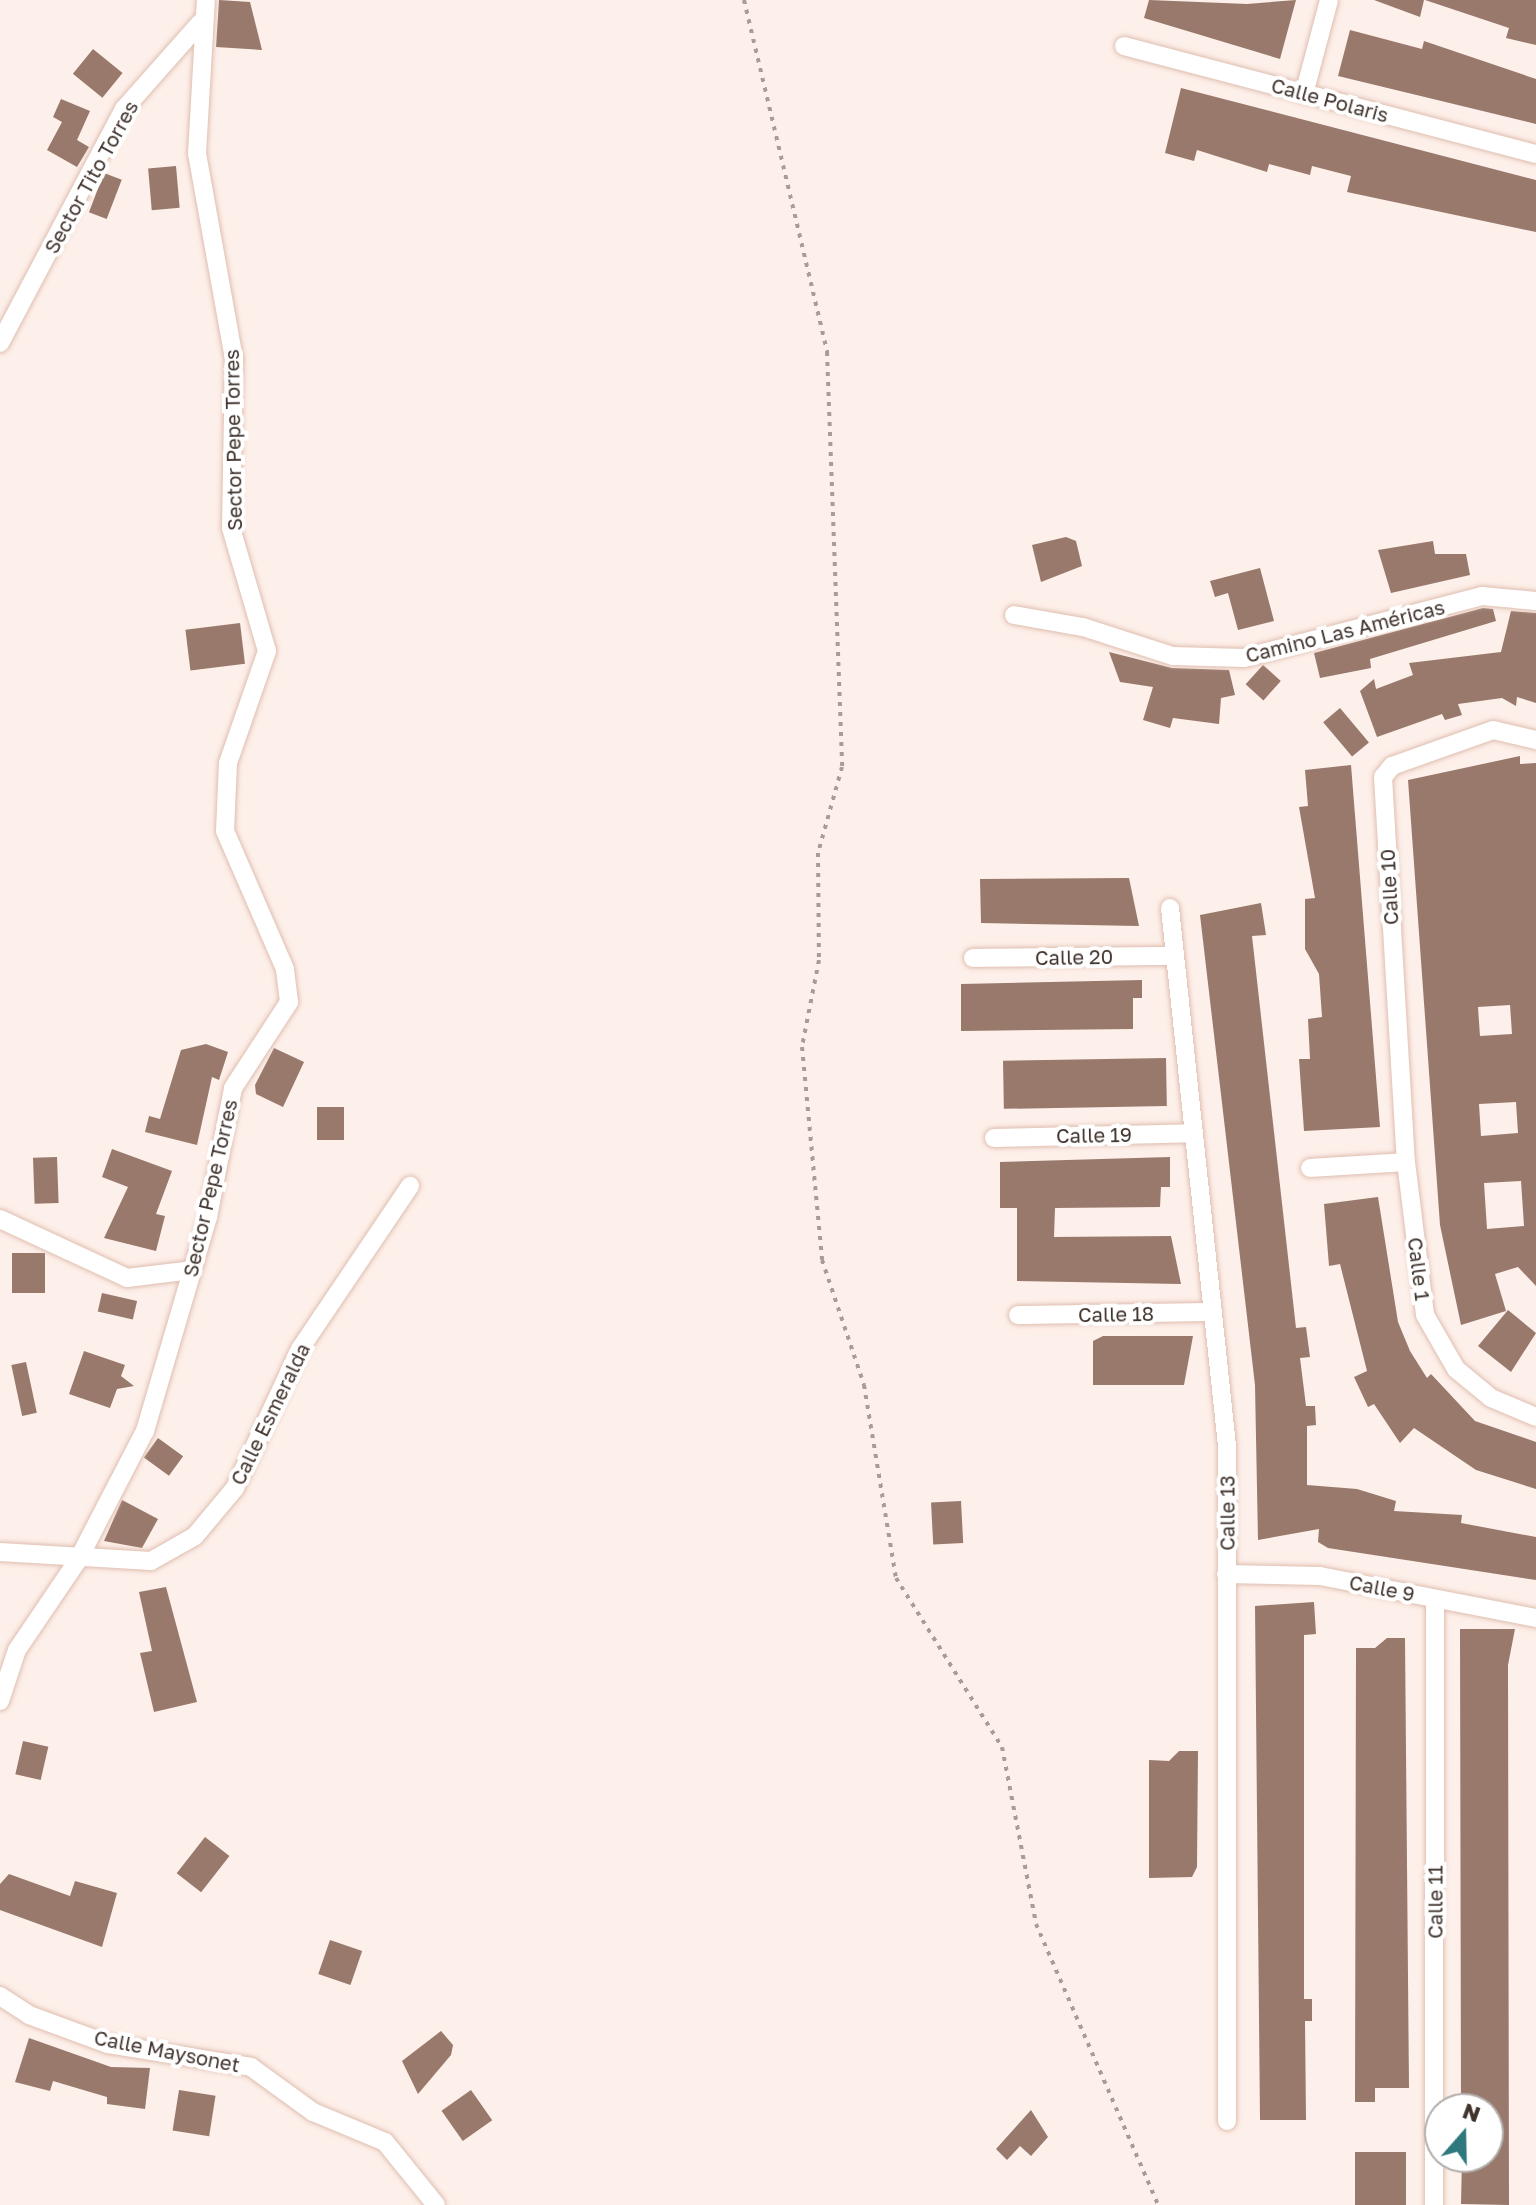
<!DOCTYPE html>
<html>
<head>
<meta charset="utf-8">
<style>
  body { margin:0 }
  #map { position:relative; width:1536px; height:2205px; overflow:hidden; background:#fdefe9; font-family:"Golos Text",sans-serif }
  div>[style] { position:absolute }
  .building>* { inset:0; background:#98796c; transform-origin:0 0 }
  .path>* { height:4px; margin-top:-2px; transform-origin:0; background:repeating-linear-gradient(90deg,#a99b95 0 4px,transparent 0 10px) }
  .roads { filter:drop-shadow(0 0 2px #dfbeaf) drop-shadow(0 0 2px #dfbeaf) }
  .minor>* { height:18px; margin:-9px; padding:0 9px; transform-origin:9px; border-radius:9px; background:#fff }
  span { translate:-50% -50%; white-space:nowrap; text-align:center; line-height:1.15; -webkit-text-stroke:8px #fff; paint-order:stroke }
  .street-label { font-size:20px; color:#41342e }
  .north { position:absolute; left:1424px; top:2093px; width:80px; height:80px; box-sizing:border-box; background:#fff; border:2px solid #b3aeab; border-radius:50%; rotate:20deg; font-size:22px; font-weight:700; line-height:32px; text-align:center; color:#41342e }
  .north::after { content:''; display:block; margin:auto; width:28px; height:36px; background:#2f787d; clip-path:polygon(50% 0,100% 100%,50% 72%,0 100%) }
</style>
</head>
<body>
<div id="map">
  <div class="building">
    <div style="clip-path:polygon(219px 0,250px 2px,262px 50px,216px 47px)"></div>
    <div style="clip-path:polygon(1149px 0,1247px 4px,1296px 0,1280px 59px,1144px 18px)"></div>
    <div style="clip-path:polygon(1374px 0,1424px 0,1420px 17px)"></div>
    <div style="clip-path:polygon(1425px 0,1536px 0,1536px 45px,1506px 38px,1509px 28px)"></div>
    <div style="clip-path:polygon(1350px 30px,1422px 49px,1424px 41px,1536px 79px,1536px 124px,1338px 76px)"></div>
    <div style="left:93px;top:49px;width:38px;height:32px;rotate:39deg"></div>
    <div style="clip-path:polygon(1181px 88px,1536px 180px,1536px 232px,1347px 192px,1351px 176px,1312px 166px,1310px 175px,1269px 164px,1267px 172px,1197px 150px,1194px 161px,1165px 153px)"></div>
    <div style="clip-path:polygon(61px 99px,90px 111px,77px 140px,89px 147px,77px 167px,47px 150px,62px 122px,53px 117px)"></div>
    <div style="left:176px;top:166px;width:42px;height:28px;rotate:85deg"></div>
    <div style="left:104px;top:173px;width:19px;height:42px;rotate:21deg"></div>
    <div style="clip-path:polygon(1066px 537px,1076px 541px,1082px 566px,1041px 582px,1032px 545px)"></div>
    <div style="clip-path:polygon(1433px 541px,1435px 554px,1466px 554px,1470px 575px,1391px 593px,1378px 550px)"></div>
    <div style="clip-path:polygon(1260px 568px,1274px 621px,1238px 630px,1228px 593px,1215px 597px,1210px 581px)"></div>
    <div style="clip-path:polygon(1483px 608px,1493px 609px,1496px 621px,1370px 659px,1371px 668px,1320px 678px,1314px 653px)"></div>
    <div style="clip-path:polygon(1511px 611px,1536px 613px,1536px 703px,1517px 697px,1516px 706px,1502px 698px,1458px 704px,1462px 715px,1445px 720px,1442px 714px,1377px 737px,1360px 691px,1374px 679px,1376px 689px,1413px 675px,1409px 663px,1501px 652px)"></div>
    <div style="left:240px;top:623px;width:41px;height:55px;rotate:83deg"></div>
    <div style="clip-path:polygon(1109px 652px,1172px 668px,1229px 670px,1235px 695px,1221px 698px,1219px 724px,1173px 718px,1170px 728px,1143px 720px,1153px 687px,1120px 682px)"></div>
    <div style="left:1263px;top:665px;width:24px;height:26px;rotate:42deg"></div>
    <div style="left:1340px;top:708px;width:45px;height:22px;rotate:50deg"></div>
    <div style="clip-path:polygon(evenodd,1520px 756px,1520px 764px,1536px 763px,1536px 1286px,1518px 1267px,1495px 1274px,1506px 1311px,1461px 1325px,1440px 1225px,1408px 780px,1520px 756px,1510px 1005px,1512px 1034px,1480px 1036px,1478px 1007px,1510px 1005px,1520px 756px,1516px 1102px,1518px 1133px,1481px 1136px,1479px 1104px,1516px 1102px,1520px 756px,1521px 1181px,1524px 1226px,1487px 1229px,1484px 1183px,1521px 1181px)"></div>
    <div style="clip-path:polygon(1351px 765px,1380px 1127px,1304px 1131px,1299px 1059px,1310px 1059px,1308px 1019px,1322px 1017px,1319px 974px,1305px 949px,1305px 899px,1315px 898px,1299px 807px,1308px 806px,1305px 770px)"></div>
    <div style="clip-path:polygon(1129px 878px,1139px 926px,981px 923px,980px 879px)"></div>
    <div style="clip-path:polygon(1261px 903px,1266px 935px,1252px 936px,1296px 1328px,1306px 1327px,1310px 1357px,1300px 1358px,1306px 1406px,1315px 1406px,1316px 1425px,1307px 1426px,1307px 1485px,1357px 1489px,1396px 1501px,1394px 1511px,1462px 1515px,1461px 1523px,1536px 1537px,1536px 1580px,1328px 1548px,1318px 1542px,1319px 1529px,1258px 1540px,1255px 1385px,1200px 915px)"></div>
    <div style="clip-path:polygon(1142px 980px,1142px 998px,1133px 998px,1133px 1029px,961px 1031px,961px 984px)"></div>
    <div style="clip-path:polygon(206px 1044px,228px 1052px,219px 1080px,212px 1077px,197px 1145px,145px 1132px,149px 1116px,160px 1119px,181px 1050px)"></div>
    <div style="clip-path:polygon(274px 1048px,304px 1062px,283px 1107px,256px 1094px,255px 1085px)"></div>
    <div style="left:1166px;top:1058px;width:48px;height:163px;rotate:89deg"></div>
    <div style="left:317px;top:1107px;width:27px;height:33px"></div>
    <div style="clip-path:polygon(112px 1149px,172px 1171px,156px 1214px,165px 1216px,156px 1251px,104px 1238px,128px 1187px,102px 1177px)"></div>
    <div style="left:57px;top:1157px;width:46px;height:24px;rotate:88deg"></div>
    <div style="clip-path:polygon(1170px 1157px,1170px 1187px,1161px 1187px,1160px 1207px,1055px 1208px,1054px 1237px,1171px 1236px,1181px 1284px,1017px 1281px,1017px 1208px,1000px 1208px,1000px 1162px)"></div>
    <div style="clip-path:polygon(1378px 1197px,1398px 1322px,1410px 1351px,1427px 1378px,1431px 1374px,1475px 1421px,1536px 1442px,1536px 1489px,1476px 1470px,1414px 1428px,1400px 1443px,1374px 1404px,1368px 1407px,1354px 1377px,1367px 1371px,1340px 1264px,1329px 1266px,1324px 1204px)"></div>
    <div style="left:12px;top:1253px;width:33px;height:40px"></div>
    <div style="left:102px;top:1293px;width:36px;height:19px;rotate:13deg"></div>
    <div style="clip-path:polygon(1508px 1310px,1536px 1333px,1511px 1372px,1478px 1346px)"></div>
    <div style="clip-path:polygon(1103px 1336px,1193px 1336px,1184px 1385px,1093px 1385px,1093px 1341px)"></div>
    <div style="clip-path:polygon(84px 1351px,125px 1365px,121px 1376px,134px 1386px,117px 1389px,110px 1408px,69px 1394px)"></div>
    <div style="left:26px;top:1362px;width:52px;height:15px;rotate:78deg"></div>
    <div style="left:158px;top:1438px;width:31px;height:24px;rotate:36deg"></div>
    <div style="clip-path:polygon(122px 1500px,158px 1519px,142px 1548px,104px 1541px)"></div>
    <div style="left:961px;top:1501px;width:42px;height:30px;rotate:87deg"></div>
    <div style="clip-path:polygon(166px 1587px,197px 1702px,154px 1712px,140px 1653px,152px 1651px,139px 1592px)"></div>
    <div style="clip-path:polygon(1314px 1602px,1316px 1634px,1304px 1635px,1304px 1999px,1312px 1999px,1312px 2021px,1305px 2021px,1306px 2120px,1260px 2120px,1255px 1606px)"></div>
    <div style="clip-path:polygon(1460px 1629px,1515px 1629px,1508px 1665px,1509px 2205px,1461px 2204px,1462px 2157px,1488px 2157px,1488px 2109px,1461px 2107px)"></div>
    <div style="clip-path:polygon(1387px 1638px,1405px 1638px,1409px 2088px,1375px 2088px,1375px 2102px,1355px 2102px,1356px 1648px,1375px 1648px)"></div>
    <div style="left:23px;top:1741px;width:26px;height:34px;rotate:13deg"></div>
    <div style="clip-path:polygon(1179px 1751px,1198px 1751px,1197px 1867px,1192px 1877px,1149px 1878px,1149px 1760px,1169px 1761px)"></div>
    <div style="left:205px;top:1837px;width:31px;height:46px;rotate:38deg"></div>
    <div style="clip-path:polygon(9px 1874px,70px 1896px,75px 1881px,117px 1893px,102px 1947px,0 1910px,0 1884px)"></div>
    <div style="left:330px;top:1940px;width:34px;height:36px;rotate:19deg"></div>
    <div style="clip-path:polygon(441px 2031px,453px 2045px,451px 2055px,418px 2094px,402px 2061px)"></div>
    <div style="clip-path:polygon(29px 2038px,111px 2067px,150px 2068px,145px 2109px,107px 2104px,107px 2097px,53px 2081px,50px 2091px,15px 2082px)"></div>
    <div style="left:179px;top:2090px;width:37px;height:41px;rotate:9deg"></div>
    <div style="left:471px;top:2090px;width:37px;height:36px;rotate:55deg"></div>
    <div style="clip-path:polygon(1031px 2110px,1048px 2137px,1031px 2156px,1020px 2146px,1007px 2160px,996px 2149px)"></div>
    <div style="left:1355px;top:2152px;width:51px;height:53px"></div>
  </div>
  <div class="path">
    <div style="left:744px;top:0;width:362px;rotate:76.7deg"></div>
    <div style="left:827px;top:352px;width:415px;rotate:87.9deg"></div>
    <div style="left:842px;top:767px;width:89px;rotate:105.6deg"></div>
    <div style="left:818px;top:853px;width:107px;rotate:89.5deg"></div>
    <div style="left:819px;top:960px;width:89px;rotate:101.1deg"></div>
    <div style="left:802px;top:1047px;width:214px;rotate:84.6deg"></div>
    <div style="left:822px;top:1260px;width:132px;rotate:71.4deg"></div>
    <div style="left:864px;top:1385px;width:196px;rotate:80.6deg"></div>
    <div style="left:896px;top:1578px;width:199px;rotate:57.9deg"></div>
    <div style="left:1002px;top:1747px;width:180px;rotate:79.1deg"></div>
    <div style="left:1036px;top:1924px;width:306px;rotate:66.5deg"></div>
  </div>
  <div class="roads">
    <div class="minor">
      <div style="left:1124px;top:46px;width:426px;rotate:14.7deg"></div>
      <div style="left:1304px;top:94px;width:97px;rotate:-75.1deg"></div>
      <div style="left:0;top:343px;width:265px;rotate:-62.1deg"></div>
      <div style="left:124px;top:109px;width:115px;rotate:-48.5deg"></div>
      <div style="left:1014px;top:615px;width:70px;rotate:9.9deg"></div>
      <div style="left:1083px;top:627px;width:95px;rotate:17.9deg"></div>
      <div style="left:1173px;top:656px;width:71px;rotate:1.6deg"></div>
      <div style="left:1244px;top:658px;width:246px;rotate:-14.6deg"></div>
      <div style="left:1482px;top:596px;width:54px;rotate:5.3deg"></div>
      <div style="left:1536px;top:740px;width:44px;rotate:-166.9deg"></div>
      <div style="left:1493px;top:730px;width:107px;rotate:160.4deg"></div>
      <div style="left:1392px;top:766px;width:14px;rotate:129deg"></div>
      <div style="left:1383px;top:777px;width:386px;rotate:86.6deg"></div>
      <div style="left:1406px;top:1162px;width:154px;rotate:82.9deg"></div>
      <div style="left:1425px;top:1315px;width:62px;rotate:60.1deg"></div>
      <div style="left:1456px;top:1369px;width:45px;rotate:39.6deg"></div>
      <div style="left:1491px;top:1398px;width:49px;rotate:22.9deg"></div>
      <div style="left:1170px;top:908px;width:541px;rotate:83.95deg"></div>
      <div style="left:1227px;top:1446px;width:675px;rotate:90deg"></div>
      <div style="left:973px;top:958px;width:202px;rotate:-0.6deg"></div>
      <div style="left:994px;top:1138px;width:200px;rotate:-1.4deg"></div>
      <div style="left:1310px;top:1168px;width:96px;rotate:-3.6deg"></div>
      <div style="left:0;top:1219px;width:140px;rotate:24.9deg"></div>
      <div style="left:127px;top:1278px;width:65px;rotate:-7deg"></div>
      <div style="left:1018px;top:1315px;width:195px;rotate:-0.9deg"></div>
      <div style="left:0;top:1552px;width:151px;rotate:3.4deg"></div>
      <div style="left:151px;top:1561px;width:51px;rotate:-29.6deg"></div>
      <div style="left:195px;top:1536px;width:62px;rotate:-50.2deg"></div>
      <div style="left:235px;top:1488px;width:153px;rotate:-64.9deg"></div>
      <div style="left:300px;top:1349px;width:197px;rotate:-56deg"></div>
      <div style="left:1226px;top:1574px;width:94px;rotate:1.2deg"></div>
      <div style="left:1320px;top:1576px;width:220px;rotate:11deg"></div>
      <div style="left:0;top:1701px;width:54px;rotate:-71.6deg"></div>
      <div style="left:17px;top:1650px;width:109px;rotate:-55.9deg"></div>
      <div style="left:78px;top:1560px;width:145px;rotate:-62.6deg"></div>
      <div style="left:145px;top:1431px;width:223px;rotate:-73.6deg"></div>
      <div style="left:208px;top:1217px;width:131px;rotate:-79deg"></div>
      <div style="left:233px;top:1088px;width:103px;rotate:-56.9deg"></div>
      <div style="left:289px;top:1002px;width:33px;rotate:-97deg"></div>
      <div style="left:285px;top:969px;width:150px;rotate:-113.5deg"></div>
      <div style="left:225px;top:831px;width:68px;rotate:-87.5deg"></div>
      <div style="left:228px;top:763px;width:119px;rotate:-70.8deg"></div>
      <div style="left:267px;top:651px;width:128px;rotate:-106.3deg"></div>
      <div style="left:231px;top:528px;width:169px;rotate:-89deg"></div>
      <div style="left:234px;top:359px;width:208px;rotate:-100.2deg"></div>
      <div style="left:197px;top:154px;width:154px;rotate:-86.7deg"></div>
      <div style="left:0;top:1996px;width:35px;rotate:33deg"></div>
      <div style="left:29px;top:2015px;width:84px;rotate:20.2deg"></div>
      <div style="left:108px;top:2044px;width:145px;rotate:9.1deg"></div>
      <div style="left:251px;top:2067px;width:77px;rotate:36deg"></div>
      <div style="left:313px;top:2112px;width:78px;rotate:22.6deg"></div>
      <div style="left:385px;top:2142px;width:81px;rotate:51deg"></div>
      <div style="left:1434px;top:2205px;width:606px;rotate:-89.91deg"></div>
    </div>
  </div>
  <div class="street-label">
    <span style="left:1330px;top:100px;rotate:15deg">Calle Polaris</span>
    <span style="left:91px;top:177px;rotate:-61deg">Sector Tito Torres</span>
    <span style="left:233px;top:440px;rotate:-91deg">Sector Pepe Torres</span>
    <span style="left:1345px;top:631px;rotate:-14deg">Camino Las Américas</span>
    <span style="left:1389px;top:887px;rotate:-93deg">Calle 10</span>
    <span style="left:1074px;top:957px;rotate:-1deg">Calle 20</span>
    <span style="left:1094px;top:1135px;rotate:-1deg">Calle 19</span>
    <span style="left:210px;top:1188px;rotate:-77deg">Sector Pepe Torres</span>
    <span style="left:1419px;top:1269px;rotate:83deg">Calle 1</span>
    <span style="left:1116px;top:1314px;rotate:-1deg">Calle 18</span>
    <span style="left:270px;top:1414px;rotate:-64deg">Calle Esmeralda</span>
    <span style="left:1227px;top:1513px;rotate:-90deg">Calle 13</span>
    <span style="left:1382px;top:1588px;rotate:11deg">Calle 9</span>
    <span style="left:1435px;top:1902px;rotate:-90deg">Calle 11</span>
    <span style="left:167px;top:2051px;rotate:11deg">Calle Maysonet</span>
  </div>
  <div class="north">N</div>
</div>
</body>
</html>
